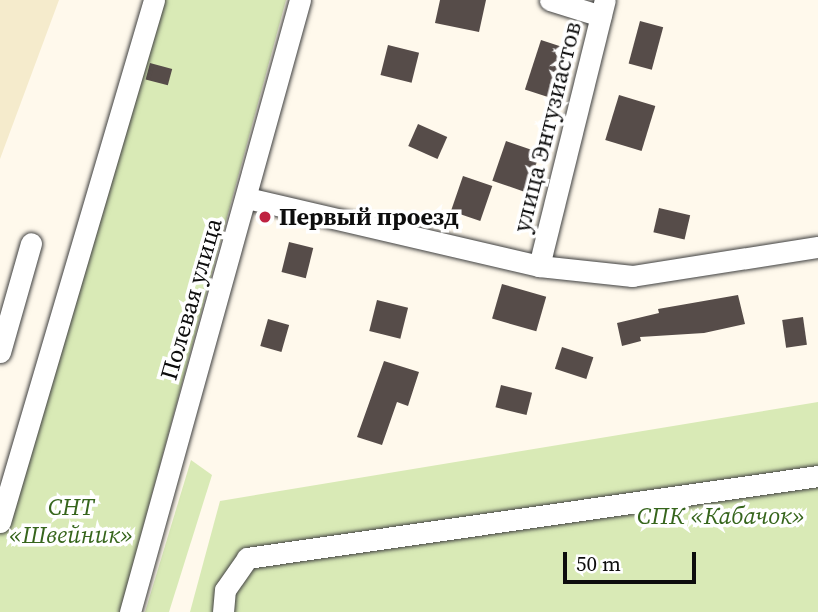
<!DOCTYPE html>
<html>
<head>
<meta charset="utf-8">
<style>
  body { margin:0 }
  #map { position:relative; width:818px; height:612px; overflow:hidden; background:#fff9ec; font-family:"Source Serif 4",serif }
  div>[style] { position:absolute }
  .farmland>* { inset:0; background:#f5ebcc }
  .green>* { inset:0; background:#d9eab6 }
  .building>* { inset:0; background:#564c49; transform-origin:0 0 }
  .roads { filter:drop-shadow(0 0 2px #404040) drop-shadow(0 0 2px #404040) }
  .street>* { height:21px; margin:-10.5px; padding:0 10.5px; transform-origin:10.5px; border-radius:10.5px; background:#fff }
  .dots>* { width:19px; height:19px; translate:-50% -50%; box-sizing:border-box; border:4px solid #fff; border-radius:50% }
  span { translate:-50% -50%; white-space:nowrap; text-align:center; line-height:1.15; -webkit-text-stroke:7px #fff; paint-order:stroke }
  .street-label { font-size:24px; color:#0d0d0d }
  .poi-label { font-size:24px; color:#0d0d0d; font-weight:700 }
  .left { translate:0 -50%; text-align:left }
  .park-label { font-size:24px; color:#36651c; font-style:italic }
  .scale { position:absolute; left:563px; top:552px; width:133px; height:32px; box-sizing:border-box; border:4px solid #0d0d0d; border-top:0; padding-left:9px; font-size:21px; line-height:24px; white-space:nowrap; color:#0d0d0d; -webkit-text-stroke:5px #fff; paint-order:stroke }
</style>
</head>
<body>
<div id="map">
  <div class="farmland">
    <div style="clip-path:polygon(0 0,59px 0,0 159px)"></div>
  </div>
  <div class="green">
    <div style="clip-path:polygon(150px 0,286px 0,120px 612px,0 612px,0 512px)"></div>
    <div style="clip-path:polygon(818px 402px,818px 612px,190px 612px,220px 501px)"></div>
    <div style="clip-path:polygon(191px 460px,212px 475px,169px 612px,145px 612px)"></div>
  </div>
  <div class="building">
    <div style="clip-path:polygon(440px 0,486px 0,479px 32px,435px 23px)"></div>
    <div style="left:640px;top:21px;width:24px;height:44px;rotate:15deg"></div>
    <div style="left:541px;top:40px;width:29px;height:52px;rotate:18deg"></div>
    <div style="left:388px;top:45px;width:32px;height:31px;rotate:14deg"></div>
    <div style="left:150px;top:63px;width:23px;height:17px;rotate:15deg"></div>
    <div style="left:619px;top:95px;width:38px;height:47px;rotate:17deg"></div>
    <div style="left:418px;top:124px;width:32px;height:24px;rotate:24deg"></div>
    <div style="left:506px;top:141px;width:36px;height:42px;rotate:19deg"></div>
    <div style="left:463px;top:176px;width:31px;height:37px;rotate:19deg"></div>
    <div style="left:659px;top:208px;width:32px;height:25px;rotate:13deg"></div>
    <div style="left:289px;top:242px;width:25px;height:31px;rotate:14deg"></div>
    <div style="left:502px;top:284px;width:46px;height:36px;rotate:16deg"></div>
    <div style="clip-path:polygon(738px 295px,745px 324px,704px 333px,640px 337px,641px 341px,622px 346px,617px 323px,659px 313px,658px 309px)"></div>
    <div style="left:377px;top:300px;width:32px;height:32px;rotate:14deg"></div>
    <div style="left:803px;top:317px;width:28px;height:21px;rotate:82deg"></div>
    <div style="left:268px;top:319px;width:22px;height:28px;rotate:16deg"></div>
    <div style="left:562px;top:347px;width:33px;height:23px;rotate:18deg"></div>
    <div style="clip-path:polygon(384px 361px,419px 372px,408px 406px,397px 402px,382px 445px,357px 437px)"></div>
    <div style="left:501px;top:385px;width:32px;height:23px;rotate:14deg"></div>
  </div>
  <div class="roads">
    <div class="street">
      <div style="left:550px;top:0;width:53px;rotate:17.4deg"></div>
      <div style="left:247px;top:198px;width:300px;rotate:13.1deg"></div>
      <div style="left:539px;top:266px;width:94px;rotate:6.1deg"></div>
      <div style="left:632px;top:276px;width:188px;rotate:-8.9deg"></div>
      <div style="left:539px;top:266px;width:274px;rotate:-76.1deg"></div>
      <div style="left:0;top:352px;width:113px;rotate:-74.1deg"></div>
      <div style="left:0;top:522px;width:544px;rotate:-73.56deg"></div>
      <div style="left:130px;top:612px;width:635px;rotate:-74.48deg"></div>
      <div style="left:223px;top:612px;width:22px;rotate:-85deg"></div>
      <div style="left:225px;top:590px;width:39px;rotate:-55deg"></div>
      <div style="left:247px;top:558px;width:577px;rotate:-8.17deg"></div>
    </div>
  </div>
  <div class="dots">
    <div style="left:265px;top:217px;background:#bf2241"></div>
  </div>
  <div class="street-label">
    <span style="left:547px;top:127px;rotate:-76deg">улица Энтузиастов</span>
    <span style="left:191px;top:299px;rotate:-74deg">Полевая улица</span>
  </div>
  <div class="poi-label">
    <span class="left" style="left:279px;top:217px">Первый проезд</span>
  </div>
  <div class="park-label">
    <span style="left:71px;top:521px">СНТ<br>«Швейник»</span>
    <span style="left:721px;top:516px">СПК «Кабачок»</span>
  </div>
  <div class="scale">50 m</div>
</div>
</body>
</html>
